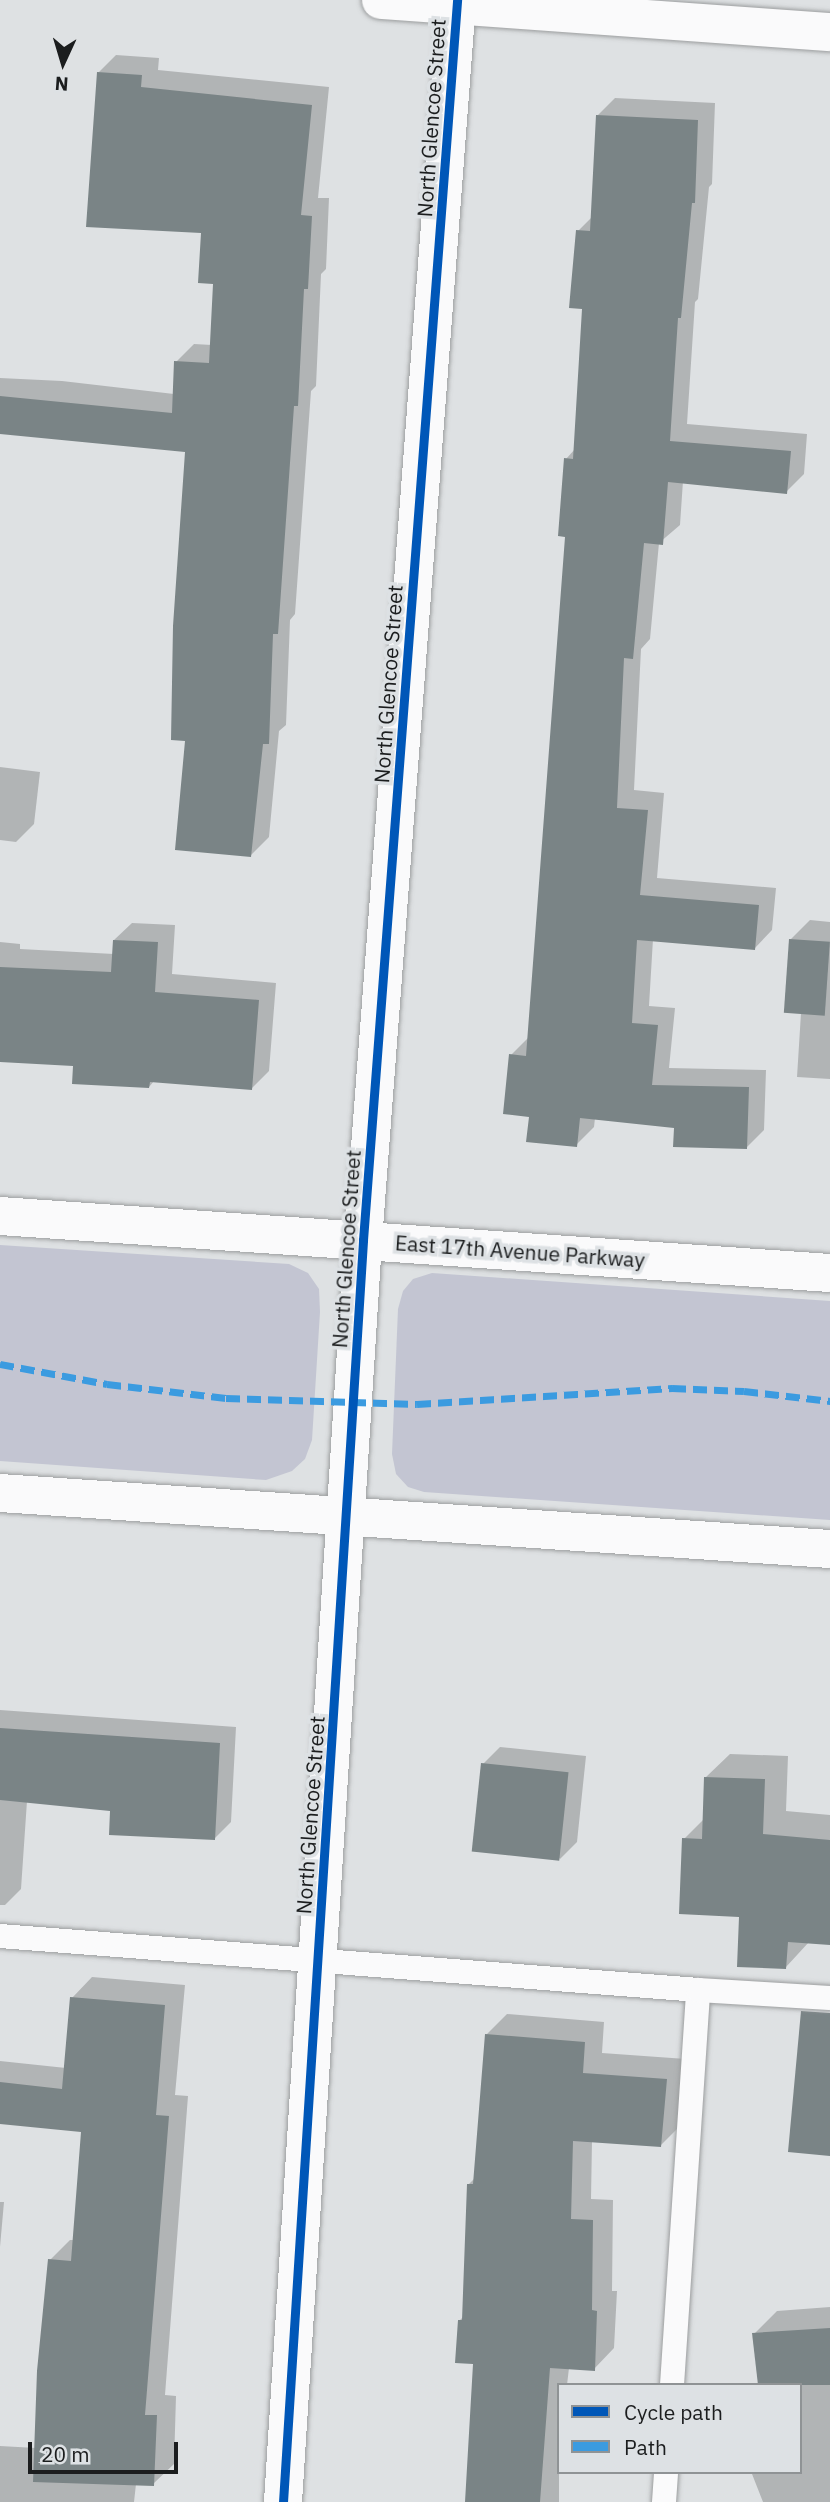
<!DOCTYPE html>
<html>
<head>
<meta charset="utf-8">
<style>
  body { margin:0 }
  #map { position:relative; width:830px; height:2502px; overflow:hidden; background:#dee1e3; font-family:"IBM Plex Sans",sans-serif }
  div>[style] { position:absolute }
  .green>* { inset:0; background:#c3c5d2 }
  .shadow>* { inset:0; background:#0003 }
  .building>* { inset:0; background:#7a8486; transform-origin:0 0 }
  .roads { filter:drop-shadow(0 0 2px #9c9e9f) drop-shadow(0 0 2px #9c9e9f) }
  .service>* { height:24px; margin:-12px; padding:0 12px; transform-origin:12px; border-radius:12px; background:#fafafb }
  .minor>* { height:38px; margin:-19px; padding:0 19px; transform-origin:19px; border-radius:19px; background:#fafafb }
  .secondary>* { height:38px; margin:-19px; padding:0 19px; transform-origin:19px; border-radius:19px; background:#fafafb }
  .quiet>* { height:7px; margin-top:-3.5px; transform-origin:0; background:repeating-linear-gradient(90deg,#3b9be0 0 14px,transparent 0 21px) }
  .cycleway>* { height:9px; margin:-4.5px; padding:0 4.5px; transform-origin:4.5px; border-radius:4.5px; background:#0057b8 }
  span { translate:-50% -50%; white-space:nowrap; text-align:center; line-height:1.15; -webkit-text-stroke:7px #dde1e4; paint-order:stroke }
  .street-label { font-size:21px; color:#1b1d1e }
  .legend { position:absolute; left:557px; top:2383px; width:245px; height:91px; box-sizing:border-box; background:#dde1e4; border:2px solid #8f9395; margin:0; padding:9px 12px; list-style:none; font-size:21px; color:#1b1d1e }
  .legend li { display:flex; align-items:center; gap:14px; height:35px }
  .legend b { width:35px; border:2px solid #8f9395 }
  .north { position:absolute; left:28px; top:28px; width:70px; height:70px; -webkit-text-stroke:5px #dde1e4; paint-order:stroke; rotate:184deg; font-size:19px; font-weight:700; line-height:28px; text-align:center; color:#1b1d1e }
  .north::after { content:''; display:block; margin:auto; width:24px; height:32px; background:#1b1d1e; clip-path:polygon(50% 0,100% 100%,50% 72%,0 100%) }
  .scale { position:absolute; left:28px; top:2442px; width:150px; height:32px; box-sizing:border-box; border:4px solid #1b1d1e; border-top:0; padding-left:9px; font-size:21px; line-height:24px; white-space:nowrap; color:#1b1d1e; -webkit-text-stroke:5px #dde1e4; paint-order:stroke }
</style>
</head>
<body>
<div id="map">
  <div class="green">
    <div style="clip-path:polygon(0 1245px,289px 1264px,308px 1273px,319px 1289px,320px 1312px,312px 1440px,305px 1459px,292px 1471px,266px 1480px,0 1461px)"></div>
    <div style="clip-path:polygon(432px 1273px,830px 1301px,830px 1520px,424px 1492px,408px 1487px,396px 1474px,392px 1454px,398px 1309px,403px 1291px,413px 1279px)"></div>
  </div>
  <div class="shadow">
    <div style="clip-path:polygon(116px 55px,159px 58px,158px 70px,329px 87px,318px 198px,329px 198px,326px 269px,321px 274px,316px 386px,311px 391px,295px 614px,290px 620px,286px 725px,279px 731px,269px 837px,251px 855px,187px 739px,187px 451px,0 433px,0 378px,62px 381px,174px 394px,176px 362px,194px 344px,212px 345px,214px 282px,203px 231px,98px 73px)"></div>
    <div style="clip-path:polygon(615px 98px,715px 103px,712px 184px,709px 187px,698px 299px,695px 302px,687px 424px,807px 434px,804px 474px,786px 492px,683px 481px,680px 525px,659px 543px,650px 639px,641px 649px,634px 790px,664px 793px,657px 878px,776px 888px,772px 930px,755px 948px,653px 939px,649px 1006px,675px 1008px,669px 1068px,766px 1070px,764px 1130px,746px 1148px,675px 1127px,595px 1118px,594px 1127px,576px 1145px,531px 1115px,511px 1055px,529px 1037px,567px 535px,566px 459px,575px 449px,584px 308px,578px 231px,593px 216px,597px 116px)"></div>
    <div style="clip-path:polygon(0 767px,40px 772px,34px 824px,16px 842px,0 840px)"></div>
    <div style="clip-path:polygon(810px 920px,830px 922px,830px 1079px,797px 1077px,801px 1013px,790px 940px)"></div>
    <div style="clip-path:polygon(132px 923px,175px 925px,172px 974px,276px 983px,269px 1071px,251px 1089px,154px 1081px,149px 1087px,75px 1065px,0 1061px,0 942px,20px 944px,20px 949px,114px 954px,114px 940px)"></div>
    <div style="clip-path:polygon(0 1710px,236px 1727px,231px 1822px,215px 1838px,112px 1809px,27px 1801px,21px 1889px,5px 1905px,0 1905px)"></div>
    <div style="clip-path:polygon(500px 1747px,586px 1756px,577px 1842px,560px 1859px,483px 1764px)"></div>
    <div style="clip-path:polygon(730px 1754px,788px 1756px,786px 1811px,830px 1815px,830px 1943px,809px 1942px,786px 1967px,684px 1839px,705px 1818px,706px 1777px)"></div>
    <div style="clip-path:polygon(92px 1977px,185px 1985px,175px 2095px,188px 2096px,165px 2395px,176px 2396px,174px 2464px,153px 2484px,136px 2484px,134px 2502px,0 2502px,0 2446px,36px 2448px,50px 2260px,70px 2240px,74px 2240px,83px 2130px,0 2123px,0 2061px,66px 2068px,72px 1998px)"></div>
    <div style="clip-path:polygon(507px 2014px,604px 2022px,602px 2053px,686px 2059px,681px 2125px,660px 2146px,592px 2141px,591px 2199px,613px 2200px,612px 2291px,617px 2291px,614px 2348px,594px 2369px,569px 2368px,567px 2385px,559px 2385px,559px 2502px,467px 2502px,475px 2363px,459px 2321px,464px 2316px,468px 2185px,476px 2177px,486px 2035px)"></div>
    <div style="clip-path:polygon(0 2202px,4px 2202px,0 2247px)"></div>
    <div style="clip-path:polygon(830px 2307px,830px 2502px,763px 2502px,752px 2474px,747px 2472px,800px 2472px,800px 2385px,754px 2334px,777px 2311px)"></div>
  </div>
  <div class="building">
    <div style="clip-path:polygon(97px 72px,142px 75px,141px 87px,312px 105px,301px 215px,312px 216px,308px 289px,304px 289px,298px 406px,294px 406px,278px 634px,273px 634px,269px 744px,263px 744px,251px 857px,175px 850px,185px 741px,171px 740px,173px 626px,185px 452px,0 434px,0 396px,172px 413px,174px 361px,209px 363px,213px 284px,198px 283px,201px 233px,86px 227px)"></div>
    <div style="clip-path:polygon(596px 115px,698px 120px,695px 203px,692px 203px,681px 318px,678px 318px,670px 441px,791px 451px,787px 494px,668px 482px,663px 545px,644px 543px,633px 659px,624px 658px,617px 808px,648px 810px,640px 895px,759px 905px,755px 950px,637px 940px,632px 1023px,658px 1025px,652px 1085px,749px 1087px,747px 1149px,673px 1147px,674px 1128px,580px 1118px,577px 1147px,526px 1142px,529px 1117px,503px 1114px,509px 1054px,526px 1056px,565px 537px,558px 536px,564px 458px,573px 459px,582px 309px,569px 308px,576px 230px,590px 231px)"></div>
    <div style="left:789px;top:939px;width:41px;height:74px;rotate:4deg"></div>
    <div style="clip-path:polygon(113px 940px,158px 942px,155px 992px,259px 1000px,252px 1090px,150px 1082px,149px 1088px,72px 1084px,73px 1066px,0 1062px,0 967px,111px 972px)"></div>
    <div style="clip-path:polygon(0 1728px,220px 1743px,215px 1840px,109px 1835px,110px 1811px,0 1800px)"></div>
    <div style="left:481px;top:1763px;width:88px;height:89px;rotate:6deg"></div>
    <div style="clip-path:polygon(704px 1777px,765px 1779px,763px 1834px,830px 1840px,830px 1945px,788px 1942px,786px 1969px,737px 1967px,739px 1917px,679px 1914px,682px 1838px,702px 1839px)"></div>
    <div style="clip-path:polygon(70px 1997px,165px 2005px,156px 2115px,169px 2116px,145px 2415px,157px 2415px,154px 2486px,33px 2482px,37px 2371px,48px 2259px,71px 2261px,81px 2132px,0 2124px,0 2082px,62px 2089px)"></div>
    <div style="clip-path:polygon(801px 2011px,830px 2013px,830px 2156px,788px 2152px)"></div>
    <div style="clip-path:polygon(485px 2034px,585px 2042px,583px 2073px,667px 2079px,661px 2147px,573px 2141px,571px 2219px,593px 2220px,592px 2310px,597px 2311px,595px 2371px,550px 2368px,540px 2502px,465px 2502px,473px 2364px,455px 2363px,458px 2320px,462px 2320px,467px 2184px,473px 2184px)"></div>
    <div style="clip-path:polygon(830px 2328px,830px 2385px,758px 2385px,752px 2333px)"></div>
  </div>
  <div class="roads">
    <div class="service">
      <div style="left:0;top:1936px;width:700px;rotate:4.42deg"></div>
      <div style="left:672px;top:2385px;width:396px;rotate:-86.2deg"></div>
      <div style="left:698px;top:1990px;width:132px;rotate:3.5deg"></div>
      <div style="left:664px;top:2502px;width:30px;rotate:-86deg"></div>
    </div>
    <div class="minor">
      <div style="left:381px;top:0;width:450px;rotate:4.1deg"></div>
      <div style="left:283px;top:2502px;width:1265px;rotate:-86.37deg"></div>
      <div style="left:363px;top:1240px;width:1244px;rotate:-85.66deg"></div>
    </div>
    <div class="secondary">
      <div style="left:0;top:1216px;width:832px;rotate:3.93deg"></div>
      <div style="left:0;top:1493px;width:832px;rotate:3.86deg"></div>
    </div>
  </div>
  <div class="quiet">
    <div style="left:0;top:1364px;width:109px;rotate:10.6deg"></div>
    <div style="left:107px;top:1384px;width:120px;rotate:6.7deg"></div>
    <div style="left:226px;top:1398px;width:191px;rotate:1.8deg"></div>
    <div style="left:417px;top:1404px;width:256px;rotate:-3.6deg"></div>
    <div style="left:672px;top:1388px;width:72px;rotate:2.4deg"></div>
    <div style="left:744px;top:1391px;width:87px;rotate:6.6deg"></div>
  </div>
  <div class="cycleway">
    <div style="left:283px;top:2502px;width:1265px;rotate:-86.37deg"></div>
    <div style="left:363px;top:1240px;width:1244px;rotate:-85.66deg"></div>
  </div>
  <div class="street-label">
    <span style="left:431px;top:118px;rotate:-86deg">North Glencoe Street</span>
    <span style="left:388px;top:684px;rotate:-86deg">North Glencoe Street</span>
    <span style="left:346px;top:1249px;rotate:-86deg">North Glencoe Street</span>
    <span style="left:520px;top:1251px;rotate:4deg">East 17th Avenue Parkway</span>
    <span style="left:310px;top:1815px;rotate:-86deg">North Glencoe Street</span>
  </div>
  <ul class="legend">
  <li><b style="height:9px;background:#0057b8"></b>Cycle path</li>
  <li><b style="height:9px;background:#3b9be0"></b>Path</li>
  </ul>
  <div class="north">N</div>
  <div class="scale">20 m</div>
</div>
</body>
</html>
